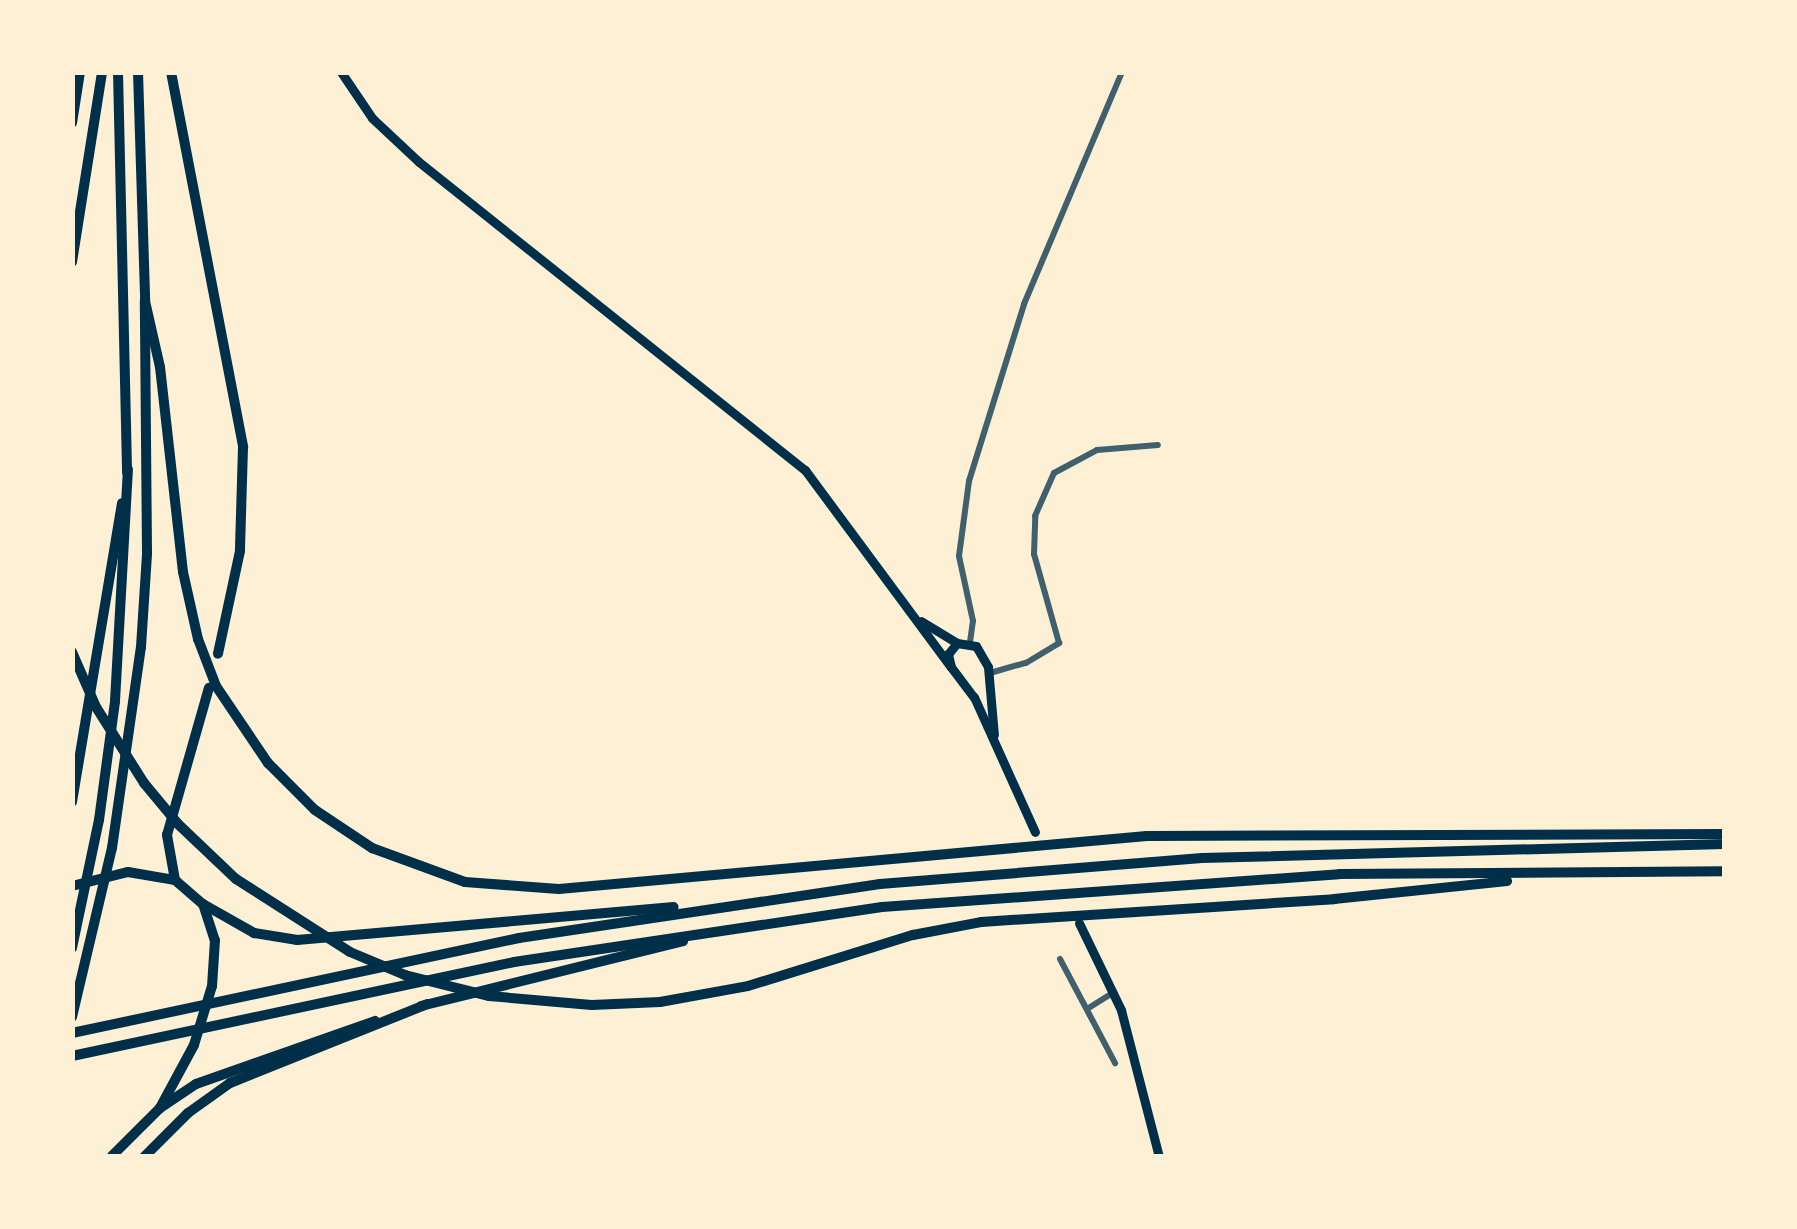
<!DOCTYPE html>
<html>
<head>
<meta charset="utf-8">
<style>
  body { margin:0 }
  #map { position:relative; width:1797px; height:1229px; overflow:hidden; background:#fdf0d5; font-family:"Public Sans",sans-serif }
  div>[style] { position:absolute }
  .minor>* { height:6px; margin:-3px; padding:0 3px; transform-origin:3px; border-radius:3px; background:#3f606c }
  .secondary>* { height:9px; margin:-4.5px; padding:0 4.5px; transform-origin:4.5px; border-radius:4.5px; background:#003049 }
  .trunk>* { height:10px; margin:-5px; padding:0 5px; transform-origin:5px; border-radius:5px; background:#003049 }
  .motorway>* { height:10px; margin:-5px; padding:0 5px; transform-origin:5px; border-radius:5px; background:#003049 }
  span { translate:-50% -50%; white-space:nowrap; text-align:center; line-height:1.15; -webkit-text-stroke:9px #fdf0d5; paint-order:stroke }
  .frame { position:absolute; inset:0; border:75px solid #fdf0d5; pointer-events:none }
</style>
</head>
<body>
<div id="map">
  <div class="minor">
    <div style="left:970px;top:642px;width:21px;rotate:-82deg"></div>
    <div style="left:973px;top:621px;width:66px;rotate:-102.2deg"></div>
    <div style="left:959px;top:556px;width:76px;rotate:-82.4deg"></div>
    <div style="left:969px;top:481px;width:185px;rotate:-72.7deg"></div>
    <div style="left:1024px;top:304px;width:252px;rotate:-67.1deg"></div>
    <div style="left:990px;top:673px;width:37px;rotate:-16deg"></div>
    <div style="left:1026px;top:663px;width:39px;rotate:-31deg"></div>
    <div style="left:1059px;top:643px;width:92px;rotate:-105.7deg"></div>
    <div style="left:1034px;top:554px;width:38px;rotate:-88deg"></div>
    <div style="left:1035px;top:516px;width:47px;rotate:-66.2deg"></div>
    <div style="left:1054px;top:473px;width:49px;rotate:-28.1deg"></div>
    <div style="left:1097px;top:450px;width:61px;rotate:-4.7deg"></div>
    <div style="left:1060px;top:959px;width:118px;rotate:62.1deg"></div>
    <div style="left:1087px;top:1009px;width:32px;rotate:-32deg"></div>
  </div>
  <div class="secondary">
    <div style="left:341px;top:72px;width:55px;rotate:56deg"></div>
    <div style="left:372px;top:118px;width:64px;rotate:43.1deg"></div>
    <div style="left:419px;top:162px;width:494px;rotate:38.6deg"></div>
    <div style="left:805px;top:470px;width:245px;rotate:53.5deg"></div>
    <div style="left:921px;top:621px;width:42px;rotate:31.4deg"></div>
    <div style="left:957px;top:643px;width:14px;rotate:129deg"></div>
    <div style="left:948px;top:654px;width:13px;rotate:77deg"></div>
    <div style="left:951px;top:667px;width:38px;rotate:53deg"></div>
    <div style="left:974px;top:697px;width:148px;rotate:65.7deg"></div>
    <div style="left:957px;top:643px;width:19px;rotate:9deg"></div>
    <div style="left:976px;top:646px;width:24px;rotate:60deg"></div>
    <div style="left:988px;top:667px;width:68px;rotate:85deg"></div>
    <div style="left:1079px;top:923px;width:97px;rotate:64.2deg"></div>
    <div style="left:1121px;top:1010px;width:152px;rotate:75.5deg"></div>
  </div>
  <div class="trunk">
    <div style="left:118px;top:72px;width:401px;rotate:88.7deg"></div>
    <div style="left:138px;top:72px;width:229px;rotate:88.2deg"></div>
    <div style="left:145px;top:301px;width:68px;rotate:77.2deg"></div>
    <div style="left:160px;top:367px;width:206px;rotate:83.6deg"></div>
    <div style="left:183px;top:572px;width:69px;rotate:77.4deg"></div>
    <div style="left:198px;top:639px;width:50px;rotate:69deg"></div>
    <div style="left:216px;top:686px;width:93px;rotate:56deg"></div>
    <div style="left:268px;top:763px;width:66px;rotate:45deg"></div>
    <div style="left:315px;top:810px;width:69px;rotate:33.7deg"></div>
    <div style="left:372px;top:848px;width:99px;rotate:20.1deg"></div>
    <div style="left:465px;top:882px;width:94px;rotate:4.3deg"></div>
    <div style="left:559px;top:889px;width:590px;rotate:-5.15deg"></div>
    <div style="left:1147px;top:836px;width:578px;rotate:-0.2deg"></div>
    <div style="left:171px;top:72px;width:382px;rotate:79.1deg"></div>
    <div style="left:243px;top:447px;width:104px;rotate:91.7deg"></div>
    <div style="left:240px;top:551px;width:105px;rotate:102.1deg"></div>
    <div style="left:72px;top:123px;width:52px;rotate:-81.1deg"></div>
    <div style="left:72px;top:262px;width:192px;rotate:-81deg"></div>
    <div style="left:72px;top:652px;width:60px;rotate:66.4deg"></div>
    <div style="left:96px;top:707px;width:90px;rotate:57.7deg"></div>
    <div style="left:144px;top:783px;width:53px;rotate:50.3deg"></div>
    <div style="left:178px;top:824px;width:80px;rotate:43.5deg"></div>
    <div style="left:236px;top:879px;width:135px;rotate:32.6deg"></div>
    <div style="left:350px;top:952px;width:60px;rotate:22.7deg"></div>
    <div style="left:405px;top:975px;width:87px;rotate:14deg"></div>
    <div style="left:489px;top:996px;width:103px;rotate:5deg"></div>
    <div style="left:592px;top:1005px;width:68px;rotate:-2.5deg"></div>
    <div style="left:660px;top:1002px;width:89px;rotate:-10.3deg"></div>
    <div style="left:748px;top:986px;width:173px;rotate:-17.2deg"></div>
    <div style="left:913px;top:935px;width:69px;rotate:-10.8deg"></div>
    <div style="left:981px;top:922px;width:354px;rotate:-3.7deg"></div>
    <div style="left:1334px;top:899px;width:174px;rotate:-5.9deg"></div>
    <div style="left:72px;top:802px;width:303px;rotate:-80.5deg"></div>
    <div style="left:175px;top:880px;width:46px;rotate:-100.1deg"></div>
    <div style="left:167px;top:835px;width:153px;rotate:-74.1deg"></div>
    <div style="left:72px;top:886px;width:58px;rotate:-14deg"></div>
    <div style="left:128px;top:872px;width:48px;rotate:9.7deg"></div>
    <div style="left:175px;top:880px;width:37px;rotate:41deg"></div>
    <div style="left:203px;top:904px;width:38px;rotate:72deg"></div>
    <div style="left:215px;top:940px;width:46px;rotate:93.7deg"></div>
    <div style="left:212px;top:986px;width:62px;rotate:107deg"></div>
    <div style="left:194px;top:1045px;width:72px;rotate:118.4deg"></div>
    <div style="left:160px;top:1108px;width:68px;rotate:135deg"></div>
    <div style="left:203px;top:904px;width:59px;rotate:29.6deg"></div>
    <div style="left:254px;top:933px;width:44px;rotate:9.2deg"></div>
    <div style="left:297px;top:940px;width:378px;rotate:-5deg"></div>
    <div style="left:421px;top:1006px;width:270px;rotate:-13.9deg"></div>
    <div style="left:72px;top:1033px;width:457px;rotate:-12deg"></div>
    <div style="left:519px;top:938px;width:365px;rotate:-8.5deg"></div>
    <div style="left:880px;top:884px;width:323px;rotate:-4.6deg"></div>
    <div style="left:1202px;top:858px;width:523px;rotate:-1.53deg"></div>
    <div style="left:72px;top:1056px;width:452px;rotate:-12deg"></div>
    <div style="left:514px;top:962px;width:372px;rotate:-8.5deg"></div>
    <div style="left:882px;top:907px;width:458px;rotate:-4.1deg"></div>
    <div style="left:1339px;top:874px;width:386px;rotate:-0.4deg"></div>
    <div style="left:160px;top:1108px;width:43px;rotate:-33.7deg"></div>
    <div style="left:196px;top:1084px;width:190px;rotate:-19.4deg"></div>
  </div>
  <div class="motorway">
    <div style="left:72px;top:948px;width:131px;rotate:-78.1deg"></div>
    <div style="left:99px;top:820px;width:120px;rotate:-82.3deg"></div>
    <div style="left:115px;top:701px;width:232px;rotate:-86.8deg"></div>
    <div style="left:72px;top:1017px;width:174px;rotate:-76.7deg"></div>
    <div style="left:112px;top:848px;width:203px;rotate:-81.8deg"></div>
    <div style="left:141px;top:647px;width:94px;rotate:-86.3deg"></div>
    <div style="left:147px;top:553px;width:252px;rotate:-90.5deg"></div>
    <div style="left:113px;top:1157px;width:5px;rotate:-53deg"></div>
    <div style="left:144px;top:1157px;width:62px;rotate:-45deg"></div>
    <div style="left:188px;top:1113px;width:52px;rotate:-35.5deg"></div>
    <div style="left:230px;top:1083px;width:213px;rotate:-21.8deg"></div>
  </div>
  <div class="frame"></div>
</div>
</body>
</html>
